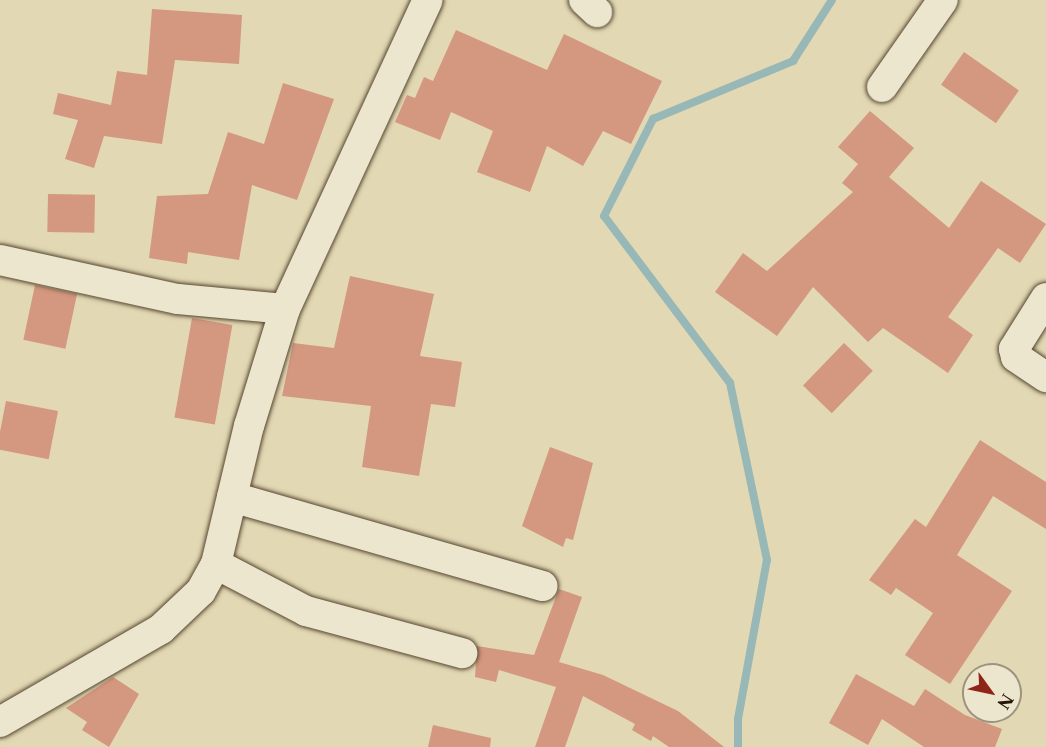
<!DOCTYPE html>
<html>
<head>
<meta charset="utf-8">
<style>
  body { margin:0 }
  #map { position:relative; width:1046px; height:747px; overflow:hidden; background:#e2d8b3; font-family:"Libre Caslon Text",serif }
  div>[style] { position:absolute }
  .stream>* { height:8px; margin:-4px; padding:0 4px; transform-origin:4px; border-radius:4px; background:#98b8b7 }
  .building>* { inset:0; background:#d4977f; transform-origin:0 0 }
  .roads { filter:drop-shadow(0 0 2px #564631) drop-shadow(0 0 2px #564631) }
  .street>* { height:30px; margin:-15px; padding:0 15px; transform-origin:15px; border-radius:15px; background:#ece6ce }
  span { translate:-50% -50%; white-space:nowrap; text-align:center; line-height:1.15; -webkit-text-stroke:4.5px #ece6ce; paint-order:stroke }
  .north { position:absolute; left:962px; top:663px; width:60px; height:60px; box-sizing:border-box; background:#ece6ce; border:2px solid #9d937e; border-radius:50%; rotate:123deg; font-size:16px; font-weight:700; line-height:24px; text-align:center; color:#271606 }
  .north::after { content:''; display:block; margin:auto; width:21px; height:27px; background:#8f2418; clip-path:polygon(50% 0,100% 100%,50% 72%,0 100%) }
</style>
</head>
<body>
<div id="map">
  <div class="stream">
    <div style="left:738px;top:747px;width:28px;rotate:-90deg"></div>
    <div style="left:738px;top:719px;width:162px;rotate:-79.7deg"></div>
    <div style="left:767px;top:560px;width:181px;rotate:-101.8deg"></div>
    <div style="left:730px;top:383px;width:209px;rotate:-127deg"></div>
    <div style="left:604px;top:216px;width:109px;rotate:-63.2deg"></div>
    <div style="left:653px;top:119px;width:152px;rotate:-22.5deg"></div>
    <div style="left:793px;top:61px;width:72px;rotate:-57.4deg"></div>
  </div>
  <div class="building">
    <div style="clip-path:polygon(152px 9px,242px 15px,239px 64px,175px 60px,162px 144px,104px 136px,94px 168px,65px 159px,78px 120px,53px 114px,58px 93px,111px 105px,117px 71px,147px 75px)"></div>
    <div style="clip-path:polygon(456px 30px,547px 70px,564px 34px,662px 81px,631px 144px,603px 131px,583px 166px,547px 146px,530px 192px,477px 172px,493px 131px,451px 112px,440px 140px,395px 122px,407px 95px,415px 98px,424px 77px,433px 81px)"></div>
    <div style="left:964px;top:52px;width:67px;height:40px;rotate:35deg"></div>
    <div style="clip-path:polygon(283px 83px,334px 99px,297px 200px,252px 185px,239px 260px,188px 252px,187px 264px,149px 258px,157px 196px,208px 194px,228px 132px,264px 144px)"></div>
    <div style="clip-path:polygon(870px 111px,914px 148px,889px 177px,949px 228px,981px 181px,1046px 224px,1020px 263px,998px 248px,948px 317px,973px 335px,948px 373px,883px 328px,868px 342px,813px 287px,777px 336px,715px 292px,743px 253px,767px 271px,853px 192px,842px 183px,858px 164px,838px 147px)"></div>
    <div style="left:48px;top:194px;width:47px;height:38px;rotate:1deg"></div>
    <div style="clip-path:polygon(350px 276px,434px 294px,420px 356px,462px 362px,455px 407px,431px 404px,419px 476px,362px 467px,371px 406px,282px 396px,293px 343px,334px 348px)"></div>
    <div style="left:35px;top:285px;width:43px;height:56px;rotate:12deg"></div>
    <div style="left:192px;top:318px;width:41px;height:101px;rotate:10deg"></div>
    <div style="left:844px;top:343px;width:40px;height:59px;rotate:44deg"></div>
    <div style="left:6px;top:401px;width:53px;height:49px;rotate:11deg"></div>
    <div style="clip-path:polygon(980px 440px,1046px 482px,1046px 529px,993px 496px,957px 555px,1012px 591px,950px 684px,905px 655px,933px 613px,896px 588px,891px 595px,869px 580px,915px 519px,926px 527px)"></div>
    <div style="clip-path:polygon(550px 447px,593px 463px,573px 540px,566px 538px,563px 547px,522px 526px)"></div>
    <div style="clip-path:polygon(559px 589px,582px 597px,559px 662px,603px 675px,678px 711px,724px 747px,669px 747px,653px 736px,651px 741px,632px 730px,635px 724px,583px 696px,565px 747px,535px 747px,556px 687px,499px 670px,496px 682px,475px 677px,477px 646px,534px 655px)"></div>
    <div style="clip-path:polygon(856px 674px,914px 706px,925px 689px,965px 715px,1002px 729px,995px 747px,924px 747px,882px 719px,868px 745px,829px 723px)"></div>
    <div style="clip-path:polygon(113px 677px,139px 694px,109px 747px,82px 730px,87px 722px,66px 708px)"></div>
    <div style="clip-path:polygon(433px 725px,491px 738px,490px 747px,428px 747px)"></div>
  </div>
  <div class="roads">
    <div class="street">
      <div style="left:584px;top:0;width:18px;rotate:43deg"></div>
      <div style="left:882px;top:87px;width:106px;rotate:-55deg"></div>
      <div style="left:0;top:260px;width:182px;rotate:12.4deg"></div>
      <div style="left:178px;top:299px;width:107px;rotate:5.3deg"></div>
      <div style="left:1046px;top:298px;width:60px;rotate:122.1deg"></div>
      <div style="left:1014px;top:349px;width:8px;rotate:76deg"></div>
      <div style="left:1016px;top:357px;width:36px;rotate:34deg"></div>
      <div style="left:232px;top:497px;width:323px;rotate:16deg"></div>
      <div style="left:216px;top:564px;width:102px;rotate:27.6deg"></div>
      <div style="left:306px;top:611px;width:162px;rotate:15.1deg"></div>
      <div style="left:0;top:722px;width:186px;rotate:-30deg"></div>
      <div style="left:161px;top:629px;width:55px;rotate:-43.5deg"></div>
      <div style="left:201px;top:591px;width:31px;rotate:-61deg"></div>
      <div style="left:216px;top:564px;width:142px;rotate:-76.6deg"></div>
      <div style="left:249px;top:426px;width:122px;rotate:-72.9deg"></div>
      <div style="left:285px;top:309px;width:340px;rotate:-65.2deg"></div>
    </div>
  </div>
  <div class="north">N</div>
</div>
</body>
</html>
